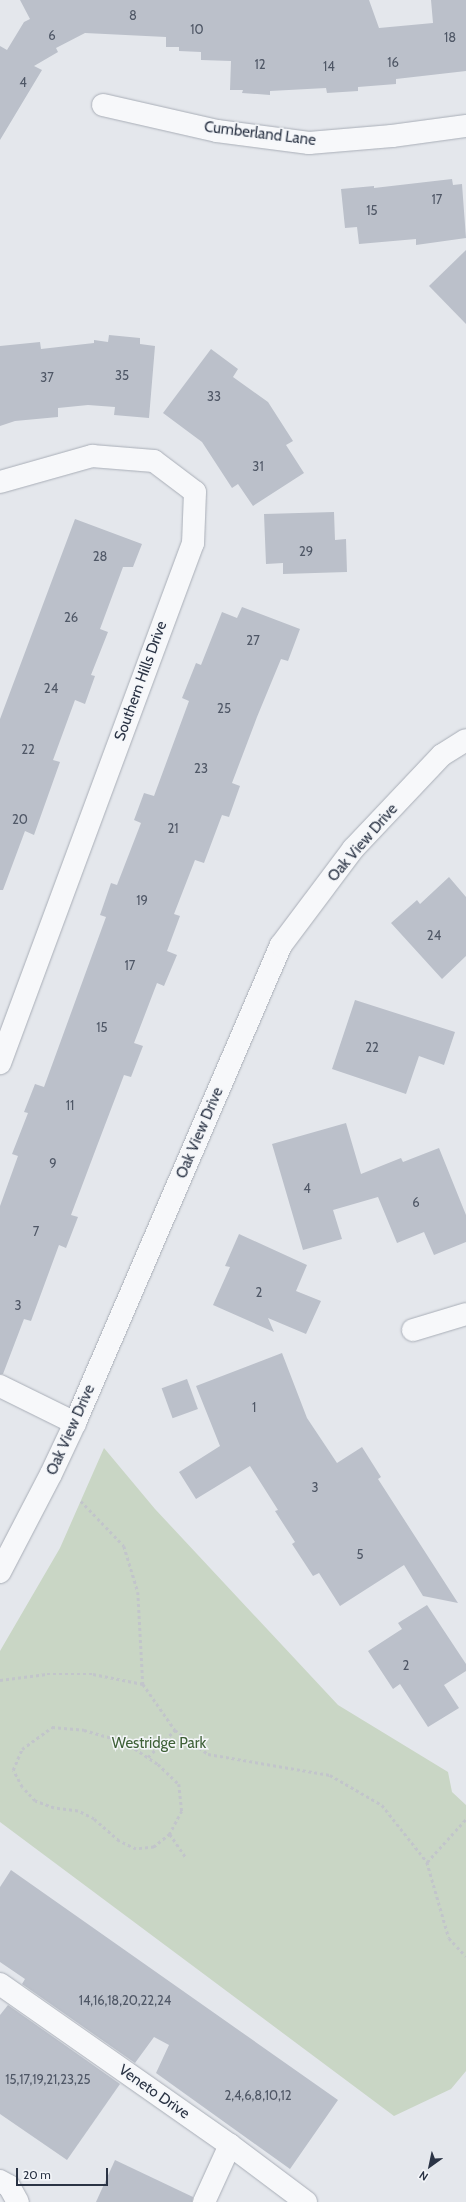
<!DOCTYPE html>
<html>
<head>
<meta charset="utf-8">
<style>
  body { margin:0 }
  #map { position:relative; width:466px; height:2202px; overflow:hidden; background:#e4e7ec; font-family:Cabin,sans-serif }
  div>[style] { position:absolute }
  .green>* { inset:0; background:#c9d6c5 }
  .building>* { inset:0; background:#bbc0ca; transform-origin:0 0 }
  .path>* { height:2.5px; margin-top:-1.25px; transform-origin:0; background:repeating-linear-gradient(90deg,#c2c5cb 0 3px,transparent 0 6px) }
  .roads { filter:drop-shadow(0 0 1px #a9aeb7) drop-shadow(0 0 1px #a9aeb7) }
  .minor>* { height:22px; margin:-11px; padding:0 11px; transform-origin:11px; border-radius:11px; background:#f7f8fa }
  .tertiary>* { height:22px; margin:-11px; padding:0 11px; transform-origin:11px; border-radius:11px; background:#f7f8fa }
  span { translate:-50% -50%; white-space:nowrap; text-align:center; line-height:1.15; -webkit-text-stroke:3px #f4f6f9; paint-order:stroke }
  .number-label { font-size:13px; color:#4f5766 }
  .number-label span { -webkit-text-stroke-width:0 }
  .street-label { font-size:15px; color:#2b3445 }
  .park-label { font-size:15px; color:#3f6138 }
  .north { position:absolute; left:410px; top:2146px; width:40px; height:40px; -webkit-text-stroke:3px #f4f6f9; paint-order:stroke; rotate:213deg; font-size:11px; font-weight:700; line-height:16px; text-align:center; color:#2b3445 }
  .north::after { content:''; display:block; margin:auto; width:14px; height:18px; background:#2b3445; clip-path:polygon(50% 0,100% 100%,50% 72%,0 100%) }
  .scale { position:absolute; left:16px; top:2168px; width:92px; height:18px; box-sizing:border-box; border:2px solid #2b3445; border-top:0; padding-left:5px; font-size:12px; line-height:14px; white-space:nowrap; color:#2b3445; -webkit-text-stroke:3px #f4f6f9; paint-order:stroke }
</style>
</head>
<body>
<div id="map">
  <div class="green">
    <div style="clip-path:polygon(104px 1448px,155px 1509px,338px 1705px,448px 1772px,452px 1792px,466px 1805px,466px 2071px,451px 2089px,394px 2116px,0 1822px,0 1651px,60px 1548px)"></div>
  </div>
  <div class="building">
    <div style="clip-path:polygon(20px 0,369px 0,379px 28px,433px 23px,431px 0,466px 0,466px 71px,396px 79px,396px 84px,358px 87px,358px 91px,327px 93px,326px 88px,270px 91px,270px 95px,242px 93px,243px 90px,230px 90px,231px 61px,201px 60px,201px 52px,179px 51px,179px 47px,166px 47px,166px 37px,85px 33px,56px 48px,58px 52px,34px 66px,42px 70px,0 140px,0 46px,7px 50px,24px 22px,30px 19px)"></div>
    <div style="clip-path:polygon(452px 179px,453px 185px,462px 184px,466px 238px,416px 245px,416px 239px,359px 244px,357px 227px,345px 228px,341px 189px,374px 186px,374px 188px)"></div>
    <div style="clip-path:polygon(466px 250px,466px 324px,429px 286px)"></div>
    <div style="clip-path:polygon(109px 335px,140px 338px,140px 344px,155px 346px,149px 418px,114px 415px,115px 407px,88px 405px,58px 408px,58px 417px,15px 421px,0 426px,0 346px,40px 342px,41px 349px,94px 343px,94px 340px,108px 342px)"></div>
    <div style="clip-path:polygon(211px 349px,238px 369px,233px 377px,268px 402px,293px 441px,286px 445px,304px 473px,253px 506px,238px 484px,232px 488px,202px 442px,163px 413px)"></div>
    <div style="clip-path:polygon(334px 512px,335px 540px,346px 539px,347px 572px,283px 574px,283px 563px,266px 564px,264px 514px)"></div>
    <div style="clip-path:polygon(75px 519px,142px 544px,133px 567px,123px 567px,100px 629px,108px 632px,91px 675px,95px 676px,85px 704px,75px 700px,53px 760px,60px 762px,34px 835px,25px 831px,3px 890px,0 890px,0 719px)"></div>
    <div style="clip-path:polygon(242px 607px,300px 629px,288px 661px,281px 659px,257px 717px,232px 783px,240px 786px,229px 817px,222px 815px,204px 863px,195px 860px,174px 914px,180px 916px,167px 951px,177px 955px,164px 986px,157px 983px,144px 1017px,134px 1043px,143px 1046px,131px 1077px,124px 1075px,97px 1146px,71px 1215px,78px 1217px,66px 1248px,59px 1245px,31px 1321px,24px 1319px,3px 1374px,0 1374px,0 1206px,18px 1156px,12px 1154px,28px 1113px,24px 1112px,35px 1084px,44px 1087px,106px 917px,100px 915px,111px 883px,117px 885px,141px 823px,134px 820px,144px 793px,154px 796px,189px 701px,182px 698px,196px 663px,201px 665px,222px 612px,237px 618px)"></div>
    <div style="clip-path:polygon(449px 877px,466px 897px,466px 956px,442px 979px,391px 923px,417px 900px,420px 904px)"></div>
    <div style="clip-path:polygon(355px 1000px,455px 1032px,444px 1065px,419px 1056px,406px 1094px,332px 1069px)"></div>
    <div style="clip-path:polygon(346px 1123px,361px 1174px,401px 1158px,403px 1162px,439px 1148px,466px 1215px,466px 1242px,434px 1255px,424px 1232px,397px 1243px,378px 1197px,333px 1210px,342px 1239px,303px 1250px,272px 1144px)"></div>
    <div style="clip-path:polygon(239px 1234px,307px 1265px,296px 1291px,321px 1301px,306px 1334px,268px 1318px,274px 1332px,213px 1305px,230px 1267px,225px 1266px)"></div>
    <div style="clip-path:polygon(282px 1353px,307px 1418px,337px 1463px,362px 1447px,381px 1477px,378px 1479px,458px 1603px,423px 1596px,404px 1565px,340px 1606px,319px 1573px,313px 1576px,292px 1544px,295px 1542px,275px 1511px,278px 1510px,250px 1466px,196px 1499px,179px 1472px,220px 1446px,196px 1386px)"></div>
    <div style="left:187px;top:1379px;width:32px;height:27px;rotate:70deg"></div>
    <div style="clip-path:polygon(427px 1605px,466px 1664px,466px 1671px,444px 1685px,459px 1708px,428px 1727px,400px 1684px,393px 1689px,368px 1651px,402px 1629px,398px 1623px)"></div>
    <div style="clip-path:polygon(11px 1870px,338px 2100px,290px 2169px,156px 2073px,169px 2045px,154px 2037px,135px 2063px,22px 1984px,25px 1979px,0 1962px,0 1887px)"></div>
    <div style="clip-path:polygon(8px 2005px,120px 2084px,67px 2160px,0 2114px,0 2015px)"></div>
    <div style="clip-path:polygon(115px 2160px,193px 2197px,192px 2202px,96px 2202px)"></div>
  </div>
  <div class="path">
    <div style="left:81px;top:1501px;width:62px;rotate:46.3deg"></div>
    <div style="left:124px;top:1546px;width:48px;rotate:73.1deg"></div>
    <div style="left:138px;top:1592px;width:92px;rotate:86.9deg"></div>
    <div style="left:143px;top:1684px;width:56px;rotate:55.2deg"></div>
    <div style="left:175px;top:1730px;width:41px;rotate:36deg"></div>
    <div style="left:208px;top:1754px;width:124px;rotate:9.8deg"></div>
    <div style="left:330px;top:1775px;width:60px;rotate:30deg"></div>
    <div style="left:382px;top:1805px;width:73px;rotate:51.7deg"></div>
    <div style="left:427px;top:1862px;width:79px;rotate:73.9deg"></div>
    <div style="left:449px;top:1938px;width:25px;rotate:47deg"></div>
    <div style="left:0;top:1680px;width:47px;rotate:-7.3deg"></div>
    <div style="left:47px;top:1674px;width:46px"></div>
    <div style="left:93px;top:1674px;width:51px;rotate:11.3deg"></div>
    <div style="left:148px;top:1757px;width:38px;rotate:-45deg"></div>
    <div style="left:170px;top:1834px;width:21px;rotate:141deg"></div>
    <div style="left:154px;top:1847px;width:18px;rotate:174deg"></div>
    <div style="left:136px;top:1849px;width:19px;rotate:-155deg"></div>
    <div style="left:119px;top:1841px;width:33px;rotate:-139deg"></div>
    <div style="left:94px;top:1819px;width:18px;rotate:-153deg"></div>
    <div style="left:78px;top:1811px;width:24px;rotate:-173deg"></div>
    <div style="left:54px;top:1808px;width:20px;rotate:-160deg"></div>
    <div style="left:35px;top:1801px;width:19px;rotate:-133deg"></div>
    <div style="left:22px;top:1787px;width:19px;rotate:-118deg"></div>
    <div style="left:13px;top:1770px;width:23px;rotate:-67deg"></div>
    <div style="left:22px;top:1749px;width:37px;rotate:-36deg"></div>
    <div style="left:52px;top:1727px;width:32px;rotate:5deg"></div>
    <div style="left:84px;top:1730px;width:43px;rotate:16.3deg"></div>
    <div style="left:125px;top:1742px;width:40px;rotate:34deg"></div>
    <div style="left:158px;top:1764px;width:29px;rotate:44deg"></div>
    <div style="left:179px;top:1784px;width:27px;rotate:84deg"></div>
    <div style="left:182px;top:1811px;width:26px;rotate:118deg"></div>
    <div style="left:170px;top:1834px;width:29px;rotate:56deg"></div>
    <div style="left:427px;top:1862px;width:58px;rotate:-47.8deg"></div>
  </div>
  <div class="roads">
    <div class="minor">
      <div style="left:103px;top:105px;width:117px;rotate:12.8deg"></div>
      <div style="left:217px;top:131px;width:93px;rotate:7.4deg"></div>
      <div style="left:309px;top:143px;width:83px;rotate:-4.8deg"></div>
      <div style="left:392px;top:136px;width:75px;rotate:-7.7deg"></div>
      <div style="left:0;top:482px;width:96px;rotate:-15.8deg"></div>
      <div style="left:92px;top:456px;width:62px;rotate:4.6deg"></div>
      <div style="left:154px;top:461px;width:51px;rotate:37.1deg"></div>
      <div style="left:195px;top:492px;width:51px;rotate:92.2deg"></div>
      <div style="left:193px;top:543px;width:555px;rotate:110.36deg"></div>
      <div style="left:413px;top:1330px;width:55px;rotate:-16.8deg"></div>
      <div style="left:0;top:1386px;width:84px;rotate:26.3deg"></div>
      <div style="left:0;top:1984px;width:281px;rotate:35deg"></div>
      <div style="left:230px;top:2145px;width:95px;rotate:36.9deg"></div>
      <div style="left:0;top:2181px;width:10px;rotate:29deg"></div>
      <div style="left:9px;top:2186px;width:18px;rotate:61deg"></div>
      <div style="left:204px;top:2202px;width:63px;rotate:-65.5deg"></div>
    </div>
    <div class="tertiary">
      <div style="left:0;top:1572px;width:110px;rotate:-62.5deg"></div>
      <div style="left:51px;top:1474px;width:56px;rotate:-64.8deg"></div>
      <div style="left:75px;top:1423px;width:520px;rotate:-66.69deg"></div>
      <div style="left:281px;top:945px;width:120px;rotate:-53.1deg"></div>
      <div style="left:353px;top:849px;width:129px;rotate:-46.6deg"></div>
      <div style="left:442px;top:755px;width:28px;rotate:-32deg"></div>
    </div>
  </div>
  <div class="number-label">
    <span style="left:133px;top:15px">8</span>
    <span style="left:197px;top:29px">10</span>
    <span style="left:52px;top:35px">6</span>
    <span style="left:450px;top:37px">18</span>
    <span style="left:393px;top:62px">16</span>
    <span style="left:260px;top:64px">12</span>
    <span style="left:329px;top:66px">14</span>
    <span style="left:23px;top:82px">4</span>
    <span style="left:437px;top:199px">17</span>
    <span style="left:372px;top:210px">15</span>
    <span style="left:122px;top:375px">35</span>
    <span style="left:47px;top:377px">37</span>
    <span style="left:214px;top:396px">33</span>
    <span style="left:258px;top:466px">31</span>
    <span style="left:306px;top:551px">29</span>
    <span style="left:100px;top:556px">28</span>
    <span style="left:71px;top:617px">26</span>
    <span style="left:253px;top:640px">27</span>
    <span style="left:51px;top:688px">24</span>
    <span style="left:224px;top:708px">25</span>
    <span style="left:28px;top:749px">22</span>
    <span style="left:201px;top:768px">23</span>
    <span style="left:20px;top:819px">20</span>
    <span style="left:173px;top:828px">21</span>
    <span style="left:142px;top:900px">19</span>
    <span style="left:434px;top:935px">24</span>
    <span style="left:130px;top:965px">17</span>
    <span style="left:102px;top:1027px">15</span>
    <span style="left:372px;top:1047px">22</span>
    <span style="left:70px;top:1105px">11</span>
    <span style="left:53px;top:1163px">9</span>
    <span style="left:307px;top:1188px">4</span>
    <span style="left:416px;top:1202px">6</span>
    <span style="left:36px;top:1231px">7</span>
    <span style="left:259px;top:1292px">2</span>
    <span style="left:18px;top:1305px">3</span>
    <span style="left:254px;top:1407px">1</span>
    <span style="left:315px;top:1487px">3</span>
    <span style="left:360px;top:1554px">5</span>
    <span style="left:406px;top:1665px">2</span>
    <span style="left:125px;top:2000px">14,16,18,20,22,24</span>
    <span style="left:48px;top:2079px">15,17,19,21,23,25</span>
    <span style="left:258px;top:2095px">2,4,6,8,10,12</span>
  </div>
  <div class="street-label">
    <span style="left:260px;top:134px;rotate:7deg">Cumberland Lane</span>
    <span style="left:141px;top:681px;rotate:-70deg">Southern Hills Drive</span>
    <span style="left:363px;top:843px;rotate:-49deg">Oak View Drive</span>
    <span style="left:200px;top:1133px;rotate:-67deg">Oak View Drive</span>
    <span style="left:71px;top:1430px;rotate:-66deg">Oak View Drive</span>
    <span style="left:154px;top:2092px;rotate:35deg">Veneto Drive</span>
  </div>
  <div class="park-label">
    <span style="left:159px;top:1744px">Westridge Park</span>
  </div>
  <div class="north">N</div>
  <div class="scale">20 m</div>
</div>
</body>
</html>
